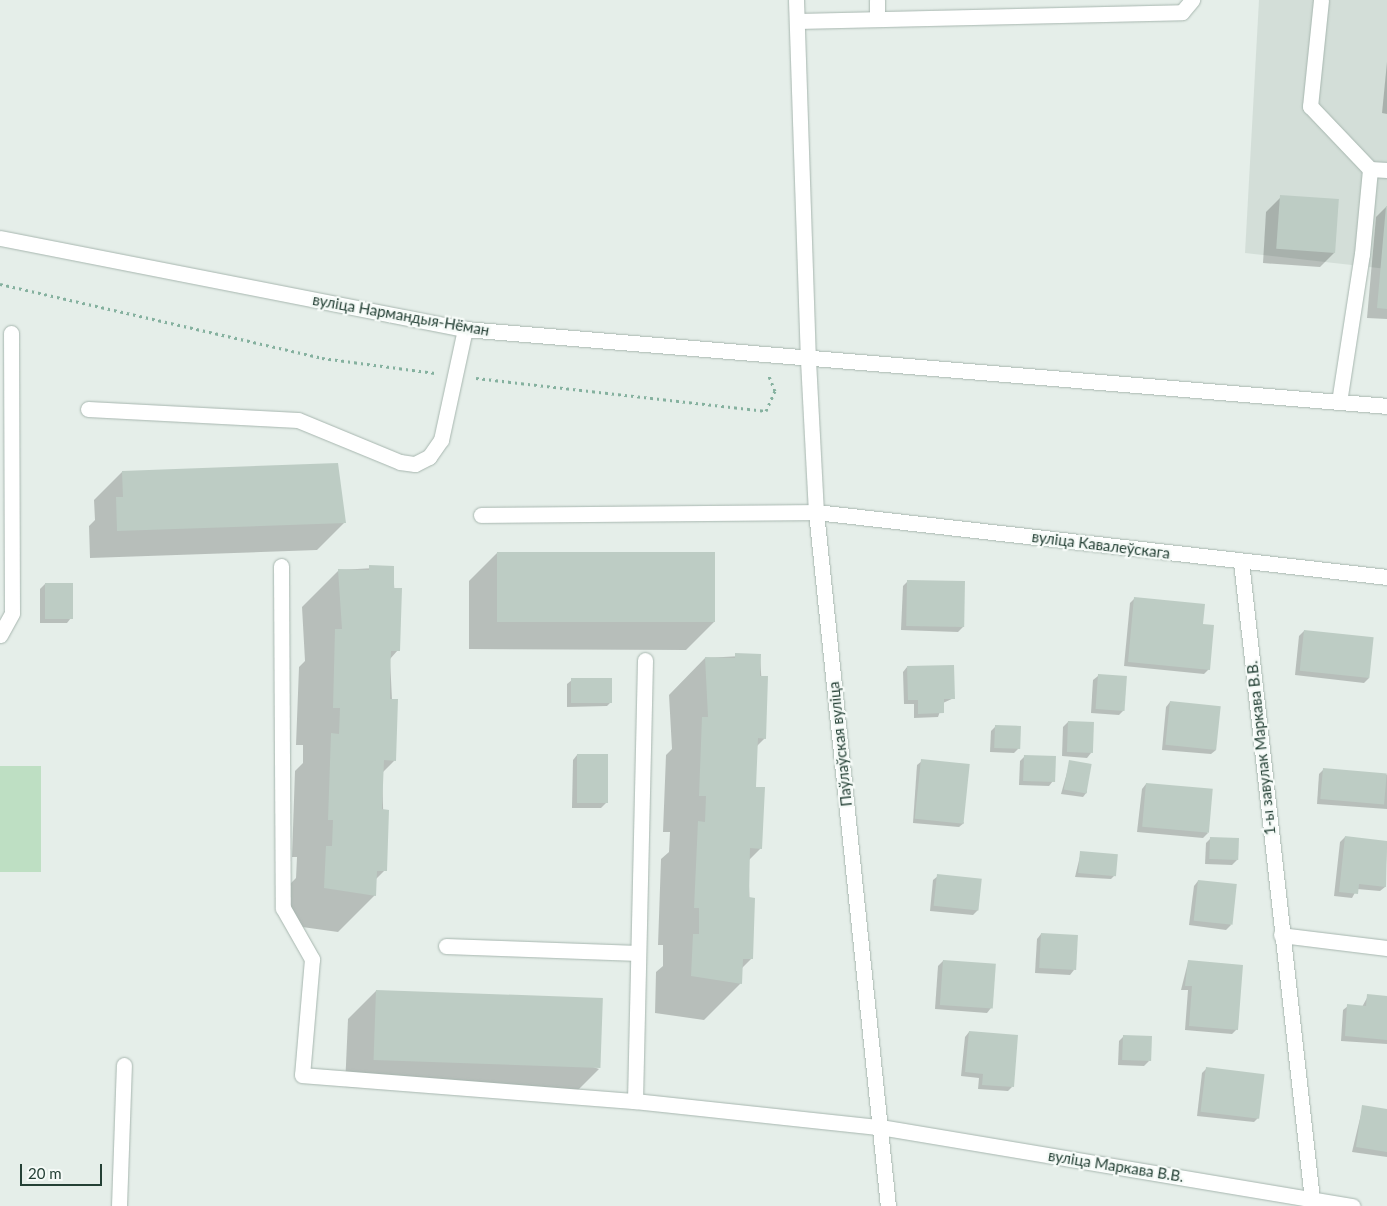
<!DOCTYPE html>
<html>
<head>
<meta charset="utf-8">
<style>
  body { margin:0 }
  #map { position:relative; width:1387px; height:1206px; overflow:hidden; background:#e5eee9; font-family:Lato,sans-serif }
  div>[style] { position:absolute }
  .built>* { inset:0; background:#d3ded8 }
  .green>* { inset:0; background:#bedfc3; transform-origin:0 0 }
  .shadow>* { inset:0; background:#0003 }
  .building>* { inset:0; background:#bdccc4; transform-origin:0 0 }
  .path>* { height:3px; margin-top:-1.5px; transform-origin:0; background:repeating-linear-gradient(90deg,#85b19f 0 2.5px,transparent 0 6.5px) }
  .roads { filter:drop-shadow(0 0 1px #a7b6af) drop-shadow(0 0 1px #a7b6af) }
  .lane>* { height:15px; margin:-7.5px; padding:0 7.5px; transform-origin:7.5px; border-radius:7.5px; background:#fff }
  .street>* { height:15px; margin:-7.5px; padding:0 7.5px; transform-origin:7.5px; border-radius:7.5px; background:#fff }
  span { translate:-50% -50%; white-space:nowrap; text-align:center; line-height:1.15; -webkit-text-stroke:4.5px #f5faf7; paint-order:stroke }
  .street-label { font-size:15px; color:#244035 }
  .scale { position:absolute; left:20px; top:1164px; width:82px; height:22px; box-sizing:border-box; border:2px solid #244035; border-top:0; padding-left:6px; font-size:15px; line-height:18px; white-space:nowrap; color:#244035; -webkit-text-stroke:4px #f5faf7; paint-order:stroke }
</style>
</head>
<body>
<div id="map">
  <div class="built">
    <div style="clip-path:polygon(1259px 0,1387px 0,1387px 269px,1245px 253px)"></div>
  </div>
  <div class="green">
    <div style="left:0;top:766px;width:41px;height:106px"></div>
  </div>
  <div class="shadow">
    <div style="clip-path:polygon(1387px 62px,1387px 114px,1382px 113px)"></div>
    <div style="clip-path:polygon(1281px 197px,1335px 252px,1320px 267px,1263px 263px,1266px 212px)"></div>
    <div style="clip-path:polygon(1386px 207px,1387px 207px,1387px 319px,1367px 318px,1376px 217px)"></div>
    <div style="clip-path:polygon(122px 472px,345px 522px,317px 550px,90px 558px,89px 526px,95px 520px,94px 500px)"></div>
    <div style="clip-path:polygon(497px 553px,714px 622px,686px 650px,469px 649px,469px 581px)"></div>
    <div style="clip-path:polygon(393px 567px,398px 650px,390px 659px,395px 760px,382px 773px,385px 870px,375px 880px,375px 895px,338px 932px,288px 925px,290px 884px,296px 878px,297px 857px,292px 857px,295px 771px,303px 763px,303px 745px,296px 745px,299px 667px,305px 661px,302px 607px,339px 570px)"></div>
    <div style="clip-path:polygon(907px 582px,963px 627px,958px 632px,901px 630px,903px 586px)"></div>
    <div style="clip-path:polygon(45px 584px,71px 618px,67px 623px,40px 623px,40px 589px)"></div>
    <div style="clip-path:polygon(1135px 598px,1202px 625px,1209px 669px,1204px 674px,1124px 666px,1130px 603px)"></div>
    <div style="clip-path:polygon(1304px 631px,1369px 678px,1364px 683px,1295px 675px,1299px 636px)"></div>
    <div style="clip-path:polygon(760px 655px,765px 738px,756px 747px,755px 788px,761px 848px,748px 861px,752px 958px,742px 968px,741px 983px,704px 1020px,655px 1013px,656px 972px,663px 966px,663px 945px,658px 945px,661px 859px,669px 852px,670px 832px,663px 832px,666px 755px,672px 749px,669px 695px,705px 658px)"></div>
    <div style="clip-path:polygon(907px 667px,954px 698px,943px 703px,938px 717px,914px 718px,914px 704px,904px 704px,903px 672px)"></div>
    <div style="clip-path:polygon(1098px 676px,1124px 710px,1119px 715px,1091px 713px,1093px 680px)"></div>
    <div style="clip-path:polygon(572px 680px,611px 702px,607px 706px,567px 707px,567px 684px)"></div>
    <div style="clip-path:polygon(1170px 702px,1216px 750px,1211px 754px,1162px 750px,1166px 707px)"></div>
    <div style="clip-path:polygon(1068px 722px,1091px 753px,1087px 758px,1062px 756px,1063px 727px)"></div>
    <div style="clip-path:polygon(996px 726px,1019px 748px,1014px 753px,990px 752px,991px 731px)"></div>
    <div style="clip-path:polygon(577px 755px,606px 803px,601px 808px,572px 808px,573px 760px)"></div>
    <div style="clip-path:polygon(1025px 756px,1053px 781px,1049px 786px,1019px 785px,1020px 761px)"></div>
    <div style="clip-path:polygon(922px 761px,964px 823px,959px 827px,913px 823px,917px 765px)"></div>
    <div style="clip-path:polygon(1070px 762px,1087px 792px,1083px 797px,1061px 794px)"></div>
    <div style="clip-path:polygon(1324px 769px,1387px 775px,1387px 809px,1317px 804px,1319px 774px)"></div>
    <div style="clip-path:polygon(1146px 784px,1208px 833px,1203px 838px,1137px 832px,1142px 789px)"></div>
    <div style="clip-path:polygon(1345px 837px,1387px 842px,1385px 887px,1380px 891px,1357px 889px,1352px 898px,1334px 896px,1340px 842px)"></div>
    <div style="clip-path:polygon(1211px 838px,1237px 860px,1232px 865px,1205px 864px,1206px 843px)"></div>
    <div style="clip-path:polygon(1081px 852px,1115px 875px,1111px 879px,1075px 877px)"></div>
    <div style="clip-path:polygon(938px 876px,978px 910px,973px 915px,930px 911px,933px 880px)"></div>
    <div style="clip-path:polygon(1198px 881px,1231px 925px,1226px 930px,1189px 925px,1194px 886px)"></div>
    <div style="clip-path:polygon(1041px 934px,1074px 970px,1070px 975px,1035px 973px,1037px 939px)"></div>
    <div style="clip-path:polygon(943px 961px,991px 1008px,987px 1013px,935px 1009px,938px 966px)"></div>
    <div style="clip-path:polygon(1188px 962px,1237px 1029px,1232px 1034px,1185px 1030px,1188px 990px,1181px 990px)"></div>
    <div style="clip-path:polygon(376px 991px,599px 1069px,571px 1097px,345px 1087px,348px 1019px)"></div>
    <div style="clip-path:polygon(1368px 996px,1387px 997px,1387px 1044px,1341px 1041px,1343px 1010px,1348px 1006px,1362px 1007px)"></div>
    <div style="clip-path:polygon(969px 1032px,1012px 1087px,1008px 1091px,978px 1089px,979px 1078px,961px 1076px,965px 1037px)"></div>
    <div style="clip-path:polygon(1124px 1036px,1149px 1061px,1144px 1066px,1118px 1065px,1119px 1041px)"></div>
    <div style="clip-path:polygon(1207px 1068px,1259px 1117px,1254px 1122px,1197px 1116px,1202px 1073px)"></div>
    <div style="clip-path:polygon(1363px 1106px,1387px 1110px,1387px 1157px,1352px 1152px)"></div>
  </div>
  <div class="building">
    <div style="left:1280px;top:195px;width:59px;height:54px;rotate:4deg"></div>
    <div style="clip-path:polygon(1386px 206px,1387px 206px,1387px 309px,1377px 308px)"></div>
    <div style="clip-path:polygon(338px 463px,346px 523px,117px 531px,116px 497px,123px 497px,122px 471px)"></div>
    <div style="left:497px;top:552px;width:218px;height:70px"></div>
    <div style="clip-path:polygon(369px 565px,394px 566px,394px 588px,402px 588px,400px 651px,391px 651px,390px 673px,390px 699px,398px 699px,396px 761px,384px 760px,382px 809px,389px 810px,387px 871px,377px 871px,376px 896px,324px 888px,326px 846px,332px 846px,333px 820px,328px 820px,331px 733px,339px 734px,340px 708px,333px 708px,335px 629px,342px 629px,338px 569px,369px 570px)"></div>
    <div style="left:907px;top:580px;width:58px;height:46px;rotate:1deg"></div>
    <div style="left:45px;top:583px;width:28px;height:36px"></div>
    <div style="clip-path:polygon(1134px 597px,1205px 604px,1203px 624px,1214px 625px,1210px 670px,1128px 662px)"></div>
    <div style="left:1304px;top:630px;width:70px;height:41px;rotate:6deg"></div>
    <div style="clip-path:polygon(735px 653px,761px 654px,760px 676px,768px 676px,766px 739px,758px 738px,756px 787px,765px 787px,762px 849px,750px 848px,749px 897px,755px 898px,753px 959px,743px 959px,742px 984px,691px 976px,693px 934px,699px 934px,699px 908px,694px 908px,698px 821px,705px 822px,706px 796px,699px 796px,702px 717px,708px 717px,705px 657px,735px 658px)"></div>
    <div style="clip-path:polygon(954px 665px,955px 699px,944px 699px,944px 713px,918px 714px,918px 700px,908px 700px,907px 666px)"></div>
    <div style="left:1098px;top:674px;width:29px;height:35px;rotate:4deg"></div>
    <div style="left:571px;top:678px;width:41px;height:25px"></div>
    <div style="left:1170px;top:701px;width:51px;height:44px;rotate:6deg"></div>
    <div style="left:1068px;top:721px;width:26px;height:31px;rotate:2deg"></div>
    <div style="left:995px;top:725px;width:26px;height:23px;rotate:2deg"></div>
    <div style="left:577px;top:754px;width:31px;height:49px"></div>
    <div style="left:1024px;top:755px;width:32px;height:26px;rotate:2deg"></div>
    <div style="left:921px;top:759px;width:49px;height:60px;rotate:6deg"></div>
    <div style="left:1069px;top:760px;width:23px;height:30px;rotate:10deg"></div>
    <div style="left:1323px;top:768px;width:64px;height:31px;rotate:5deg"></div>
    <div style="left:1146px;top:783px;width:67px;height:44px;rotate:5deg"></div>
    <div style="clip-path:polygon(1345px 836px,1387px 841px,1386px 887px,1359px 884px,1358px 894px,1339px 892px)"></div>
    <div style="left:1210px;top:837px;width:29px;height:22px;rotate:2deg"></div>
    <div style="left:1080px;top:851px;width:38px;height:22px;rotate:5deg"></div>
    <div style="left:937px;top:874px;width:45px;height:32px;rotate:6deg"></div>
    <div style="left:1198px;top:880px;width:39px;height:41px;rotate:6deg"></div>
    <div style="left:1041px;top:933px;width:37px;height:35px;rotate:3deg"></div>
    <div style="left:943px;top:960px;width:53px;height:45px;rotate:4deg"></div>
    <div style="clip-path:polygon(1188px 960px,1243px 965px,1238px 1030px,1189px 1026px,1192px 986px,1185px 986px)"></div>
    <div style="left:376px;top:990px;width:227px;height:70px;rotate:2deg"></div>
    <div style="clip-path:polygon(1367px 994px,1387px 996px,1387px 1040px,1345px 1036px,1347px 1004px,1366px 1006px)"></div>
    <div style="clip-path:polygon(969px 1031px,1018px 1035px,1014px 1087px,982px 1085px,983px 1074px,965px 1072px)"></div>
    <div style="left:1123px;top:1035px;width:29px;height:25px;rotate:2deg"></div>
    <div style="left:1206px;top:1067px;width:59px;height:45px;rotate:7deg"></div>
    <div style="clip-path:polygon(1362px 1105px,1387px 1109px,1387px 1152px,1356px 1147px)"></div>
  </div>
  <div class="path">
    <div style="left:0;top:284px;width:330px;rotate:12.9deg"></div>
    <div style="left:322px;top:358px;width:114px;rotate:7.6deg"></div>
    <div style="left:476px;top:378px;width:292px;rotate:6.5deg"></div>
    <div style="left:766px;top:411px;width:22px;rotate:-66deg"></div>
    <div style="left:775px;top:391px;width:16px;rotate:-112deg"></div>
  </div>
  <div class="roads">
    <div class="lane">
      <div style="left:796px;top:0;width:360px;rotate:88.1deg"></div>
      <div style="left:877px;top:0;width:19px;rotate:90deg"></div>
      <div style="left:1321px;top:0;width:107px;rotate:95.9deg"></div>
      <div style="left:1310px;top:106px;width:87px;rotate:46.4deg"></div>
      <div style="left:1370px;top:169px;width:17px;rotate:3deg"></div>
      <div style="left:797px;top:21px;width:385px;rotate:-1.3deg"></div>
      <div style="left:1182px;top:12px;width:16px;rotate:-50deg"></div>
      <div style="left:1339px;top:402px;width:150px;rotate:-81.2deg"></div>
      <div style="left:1362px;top:254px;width:85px;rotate:-84.6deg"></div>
      <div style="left:88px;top:409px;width:210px;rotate:3deg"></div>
      <div style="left:298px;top:420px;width:110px;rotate:22.4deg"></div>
      <div style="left:400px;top:462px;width:15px;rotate:8deg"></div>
      <div style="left:415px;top:464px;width:16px;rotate:-27deg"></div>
      <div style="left:429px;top:457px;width:21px;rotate:-55deg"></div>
      <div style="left:441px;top:440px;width:114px;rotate:-77.8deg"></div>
      <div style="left:481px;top:515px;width:335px;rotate:-0.5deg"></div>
      <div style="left:281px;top:566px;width:342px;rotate:89.7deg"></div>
      <div style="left:283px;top:908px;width:59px;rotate:60.4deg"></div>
      <div style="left:312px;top:959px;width:116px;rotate:94.9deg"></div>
      <div style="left:302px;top:1075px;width:334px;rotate:4.5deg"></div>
      <div style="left:635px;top:1101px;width:246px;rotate:6.1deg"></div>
      <div style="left:0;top:635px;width:25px;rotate:-61deg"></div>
      <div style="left:12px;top:613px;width:280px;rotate:-90.2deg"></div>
      <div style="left:446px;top:946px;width:192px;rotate:2.1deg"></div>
      <div style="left:635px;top:1101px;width:441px;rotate:-88.7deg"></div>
      <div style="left:119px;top:1206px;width:141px;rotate:-88deg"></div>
    </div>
    <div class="street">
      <div style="left:0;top:238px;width:474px;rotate:11.1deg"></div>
      <div style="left:465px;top:329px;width:925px;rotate:4.77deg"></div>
      <div style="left:808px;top:360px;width:152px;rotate:87deg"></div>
      <div style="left:816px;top:512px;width:698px;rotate:84.08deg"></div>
      <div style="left:816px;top:512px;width:575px;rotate:6.49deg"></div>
      <div style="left:1241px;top:561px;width:642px;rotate:83.65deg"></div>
      <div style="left:1281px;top:935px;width:107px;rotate:7deg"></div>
      <div style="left:880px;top:1127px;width:479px;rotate:9.5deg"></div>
    </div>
  </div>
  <div class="street-label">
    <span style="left:401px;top:315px;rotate:10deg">вуліца Нармандыя-Нёман</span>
    <span style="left:1101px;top:545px;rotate:7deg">вуліца Кавалеўскага</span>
    <span style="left:840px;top:744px;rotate:-96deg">Паўлаўская вуліца</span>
    <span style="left:1261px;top:748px;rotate:-96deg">1-ы завулак Маркава В.В.</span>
    <span style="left:1116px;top:1166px;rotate:9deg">вуліца Маркава В.В.</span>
  </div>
  <div class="scale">20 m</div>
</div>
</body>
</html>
